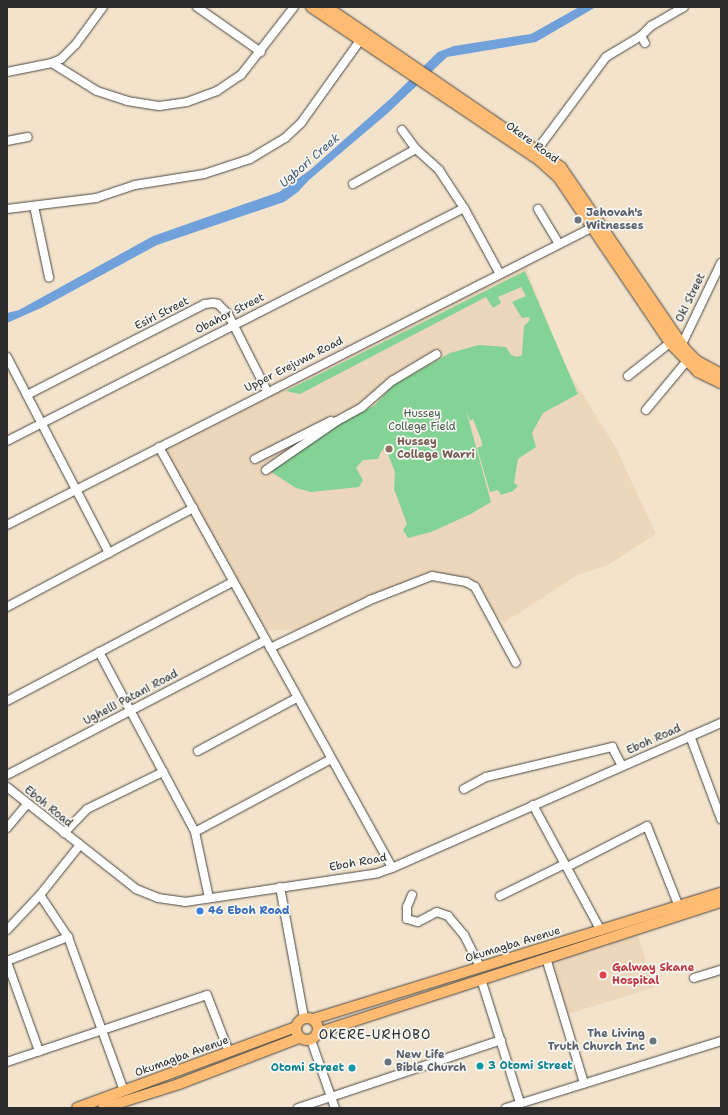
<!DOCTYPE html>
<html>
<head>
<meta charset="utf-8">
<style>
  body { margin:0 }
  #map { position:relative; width:728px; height:1115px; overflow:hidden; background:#f3e3cb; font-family:"Shantell Sans",sans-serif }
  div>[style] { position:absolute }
  .built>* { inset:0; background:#edd7bb; transform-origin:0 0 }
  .green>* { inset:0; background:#83d394 }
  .water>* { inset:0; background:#71a1db }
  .roads { filter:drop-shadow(0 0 1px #494743) drop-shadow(0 0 1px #494743) }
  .minor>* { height:8px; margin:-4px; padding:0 4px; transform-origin:4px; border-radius:4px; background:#fff }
  .major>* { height:10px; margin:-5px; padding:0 5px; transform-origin:5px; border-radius:5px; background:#ffbb71 }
  .major>.ring { margin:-5px; padding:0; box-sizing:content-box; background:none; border:10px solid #ffbb71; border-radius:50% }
  .dots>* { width:11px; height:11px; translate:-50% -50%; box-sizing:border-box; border:2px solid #f6f6f2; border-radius:50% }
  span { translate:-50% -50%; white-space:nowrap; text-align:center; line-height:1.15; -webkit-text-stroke:3.5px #f6f6f2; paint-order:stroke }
  .street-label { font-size:11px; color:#2b2b2b }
  .worship-label { font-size:11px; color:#5b616d; font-weight:700 }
  .left { translate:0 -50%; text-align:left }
  .right { translate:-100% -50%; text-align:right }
  .park-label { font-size:11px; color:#455d4a }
  .education-label { font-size:11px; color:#785e54; font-weight:700 }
  .shop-label { font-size:11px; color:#366cbe; font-weight:700 }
  .health-label { font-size:11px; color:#be3a42; font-weight:700 }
  .culture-label { font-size:11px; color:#0d838f; font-weight:700 }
  .water-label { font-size:12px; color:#475a71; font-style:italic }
  .quarter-label { font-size:13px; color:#2b2b2b; letter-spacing:1px }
  .frame { position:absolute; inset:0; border:8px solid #2b2b2b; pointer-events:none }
</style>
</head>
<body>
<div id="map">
  <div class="built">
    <div style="clip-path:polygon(526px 267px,565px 366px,615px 446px,656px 534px,608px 565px,577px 575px,504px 623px,492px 611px,478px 583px,439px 575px,295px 630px,265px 630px,164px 451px,169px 443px)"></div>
    <div style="left:638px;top:935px;width:55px;height:90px;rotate:73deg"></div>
  </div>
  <div class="green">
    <div style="clip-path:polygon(525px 271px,578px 394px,543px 413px,532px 433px,536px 447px,518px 459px,514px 483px,518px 486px,513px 491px,501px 495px,498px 490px,490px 492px,477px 448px,482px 446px,482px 442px,473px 419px,470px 421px,466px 410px,491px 502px,471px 514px,431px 532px,408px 538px,403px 530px,407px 524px,394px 489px,395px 472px,387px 452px,382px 450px,378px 459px,363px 460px,356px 468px,363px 480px,359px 487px,311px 492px,296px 488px,268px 470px,337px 424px,375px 405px,392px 386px,450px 353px,479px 345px,506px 347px,511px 355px,517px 357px,522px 355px,524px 326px,530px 320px,529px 317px,522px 318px,512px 302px,526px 296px,521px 287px,498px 297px,501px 303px,493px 308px,486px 297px,300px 394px,286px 391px)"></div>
  </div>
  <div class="water">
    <div style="clip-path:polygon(579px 7px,596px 7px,536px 42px,447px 57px,388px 113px,309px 180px,298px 192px,284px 202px,157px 245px,43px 307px,7px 323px,7px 313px,19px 310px,153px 236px,279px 192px,310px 170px,391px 98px,438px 52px,454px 46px,531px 34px)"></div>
  </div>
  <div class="roads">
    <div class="minor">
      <div style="left:197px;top:7px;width:78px;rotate:35.1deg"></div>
      <div style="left:641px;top:36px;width:14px;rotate:-45deg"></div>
      <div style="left:651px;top:26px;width:38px;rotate:-30deg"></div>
      <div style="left:52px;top:63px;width:53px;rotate:31.9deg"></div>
      <div style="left:97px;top:91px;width:32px;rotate:18deg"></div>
      <div style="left:127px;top:101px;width:32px;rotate:9deg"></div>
      <div style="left:159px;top:106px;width:28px;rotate:-8deg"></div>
      <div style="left:187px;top:102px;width:32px;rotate:-20deg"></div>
      <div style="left:217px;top:91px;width:29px;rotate:-34deg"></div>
      <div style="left:241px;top:75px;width:86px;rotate:-52.1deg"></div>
      <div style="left:7px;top:72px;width:46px;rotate:-11.3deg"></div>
      <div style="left:52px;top:63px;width:10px;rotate:-24deg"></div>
      <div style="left:61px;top:59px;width:21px;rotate:-45deg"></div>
      <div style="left:76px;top:44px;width:46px;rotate:-53.9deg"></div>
      <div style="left:402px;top:130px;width:24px;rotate:54deg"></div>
      <div style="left:7px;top:141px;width:21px;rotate:-11deg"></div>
      <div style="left:537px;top:150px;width:116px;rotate:-53.4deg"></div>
      <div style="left:606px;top:57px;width:41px;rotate:-31deg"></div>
      <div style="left:641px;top:36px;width:8px;rotate:60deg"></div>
      <div style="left:353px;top:184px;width:72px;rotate:-29.1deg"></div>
      <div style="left:416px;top:149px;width:31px;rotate:42deg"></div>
      <div style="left:439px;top:170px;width:45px;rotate:56.7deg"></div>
      <div style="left:464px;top:208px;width:75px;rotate:61.4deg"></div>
      <div style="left:34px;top:206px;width:73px;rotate:78.1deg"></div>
      <div style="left:7px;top:209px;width:90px;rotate:-7deg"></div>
      <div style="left:96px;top:198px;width:41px;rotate:-18.4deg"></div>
      <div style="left:135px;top:185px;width:70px;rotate:-9.1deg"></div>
      <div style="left:204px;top:174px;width:48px;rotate:-18.1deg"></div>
      <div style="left:250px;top:159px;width:41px;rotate:-31deg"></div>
      <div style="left:285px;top:138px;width:22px;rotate:-43deg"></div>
      <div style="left:301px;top:123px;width:100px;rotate:-54.4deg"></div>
      <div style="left:538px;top:209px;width:41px;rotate:59deg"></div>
      <div style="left:682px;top:344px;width:90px;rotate:-64.3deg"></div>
      <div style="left:7px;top:357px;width:221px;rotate:62.5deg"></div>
      <div style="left:628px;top:376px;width:53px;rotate:-38.2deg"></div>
      <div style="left:27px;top:395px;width:200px;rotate:-27.1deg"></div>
      <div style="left:205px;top:304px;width:8px;rotate:-7deg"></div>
      <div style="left:213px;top:303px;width:5px;rotate:11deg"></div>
      <div style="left:218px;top:304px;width:14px;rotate:45deg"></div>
      <div style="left:228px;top:314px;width:86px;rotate:63.1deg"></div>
      <div style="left:646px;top:410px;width:62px;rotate:-50.2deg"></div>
      <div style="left:7px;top:441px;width:513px;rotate:-27.01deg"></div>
      <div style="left:159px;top:447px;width:481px;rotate:61deg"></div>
      <div style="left:255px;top:459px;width:85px;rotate:-26.6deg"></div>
      <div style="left:266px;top:470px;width:86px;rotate:-34.6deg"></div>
      <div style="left:337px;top:421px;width:29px;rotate:-29deg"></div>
      <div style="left:362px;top:407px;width:40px;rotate:-41deg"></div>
      <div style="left:392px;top:381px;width:52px;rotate:-31deg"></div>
      <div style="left:7px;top:525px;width:657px;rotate:-26.95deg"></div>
      <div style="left:7px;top:607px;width:211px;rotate:-28deg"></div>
      <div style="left:270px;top:648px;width:111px;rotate:-25.6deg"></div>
      <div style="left:370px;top:600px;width:66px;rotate:-21.2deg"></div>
      <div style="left:432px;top:576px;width:35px;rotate:10deg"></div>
      <div style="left:466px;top:582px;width:10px;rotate:29deg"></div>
      <div style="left:475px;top:587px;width:86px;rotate:61.7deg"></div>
      <div style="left:99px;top:652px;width:204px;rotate:61.9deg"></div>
      <div style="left:195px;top:832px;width:67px;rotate:78deg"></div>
      <div style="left:7px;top:701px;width:255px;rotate:-27.8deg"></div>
      <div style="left:690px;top:736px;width:89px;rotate:69.5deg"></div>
      <div style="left:198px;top:751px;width:112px;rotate:-28.2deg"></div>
      <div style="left:7px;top:775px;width:292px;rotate:-27.5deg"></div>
      <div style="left:7px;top:787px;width:164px;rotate:38.3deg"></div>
      <div style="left:136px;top:889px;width:24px;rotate:22deg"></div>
      <div style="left:158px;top:898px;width:27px;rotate:8deg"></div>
      <div style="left:185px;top:902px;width:195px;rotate:-8.5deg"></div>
      <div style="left:378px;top:873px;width:15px;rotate:-20deg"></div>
      <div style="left:392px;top:868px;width:360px;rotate:-23.8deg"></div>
      <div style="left:464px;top:789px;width:25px;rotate:-29deg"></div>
      <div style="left:486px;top:777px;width:130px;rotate:-13.4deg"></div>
      <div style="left:612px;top:747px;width:21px;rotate:62deg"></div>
      <div style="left:533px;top:805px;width:143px;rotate:61.6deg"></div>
      <div style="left:7px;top:828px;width:31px;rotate:-50deg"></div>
      <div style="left:195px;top:832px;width:154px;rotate:-28.2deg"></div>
      <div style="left:64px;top:833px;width:33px;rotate:-46deg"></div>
      <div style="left:87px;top:809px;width:85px;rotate:-26deg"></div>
      <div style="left:567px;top:867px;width:90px;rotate:-27.1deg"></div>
      <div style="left:647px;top:826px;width:87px;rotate:68.4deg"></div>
      <div style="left:280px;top:887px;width:133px;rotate:79.6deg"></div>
      <div style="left:40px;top:895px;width:63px;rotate:-51.5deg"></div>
      <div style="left:412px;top:895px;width:13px;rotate:113deg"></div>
      <div style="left:407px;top:907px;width:12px;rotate:90deg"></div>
      <div style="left:407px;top:919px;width:11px;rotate:15deg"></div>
      <div style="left:418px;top:922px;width:21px;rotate:-28deg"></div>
      <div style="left:437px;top:912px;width:12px;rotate:20deg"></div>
      <div style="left:448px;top:916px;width:25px;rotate:50deg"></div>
      <div style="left:464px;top:935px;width:36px;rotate:63deg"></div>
      <div style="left:500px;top:896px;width:72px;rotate:-26.2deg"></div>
      <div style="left:7px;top:930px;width:48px;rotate:-46.7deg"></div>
      <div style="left:40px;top:895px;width:50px;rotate:56.3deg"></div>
      <div style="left:68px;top:937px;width:164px;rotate:70deg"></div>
      <div style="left:546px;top:958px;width:131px;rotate:73.1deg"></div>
      <div style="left:7px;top:961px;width:66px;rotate:-21.5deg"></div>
      <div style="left:7px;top:962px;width:95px;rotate:70.2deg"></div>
      <div style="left:694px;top:978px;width:28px;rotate:-17deg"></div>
      <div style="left:481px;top:979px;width:130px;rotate:72.5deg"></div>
      <div style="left:311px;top:1040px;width:72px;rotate:70.6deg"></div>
      <div style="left:7px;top:1062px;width:211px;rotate:-18.5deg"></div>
      <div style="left:207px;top:995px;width:61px;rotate:68.9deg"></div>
      <div style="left:298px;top:1108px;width:214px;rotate:-18.5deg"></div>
      <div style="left:506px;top:1108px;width:225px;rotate:-17.3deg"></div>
    </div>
    <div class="major">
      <div style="left:311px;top:7px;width:276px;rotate:33.9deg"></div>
      <div style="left:540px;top:161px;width:24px;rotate:42deg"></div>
      <div style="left:558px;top:177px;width:200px;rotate:56deg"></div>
      <div style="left:670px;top:343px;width:40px;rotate:46deg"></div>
      <div style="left:698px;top:372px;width:25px;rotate:26deg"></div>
      <div style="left:327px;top:7px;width:283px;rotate:34.4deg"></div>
      <div style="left:561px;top:167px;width:222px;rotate:55.7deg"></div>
      <div style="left:686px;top:350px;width:16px;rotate:45deg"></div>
      <div style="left:697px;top:361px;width:27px;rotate:28deg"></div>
      <div class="ring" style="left:296px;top:1018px;width:12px;height:12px"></div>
      <div style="left:313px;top:1019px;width:427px;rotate:-17.2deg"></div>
      <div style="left:317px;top:1033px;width:425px;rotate:-18deg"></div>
      <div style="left:77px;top:1108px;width:233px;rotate:-20.3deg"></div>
      <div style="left:103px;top:1108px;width:80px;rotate:-17.5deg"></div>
      <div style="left:179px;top:1084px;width:129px;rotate:-21deg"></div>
    </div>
  </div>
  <div class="dots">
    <div style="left:578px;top:220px;background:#6b7280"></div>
    <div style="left:389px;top:449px;background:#8d6e63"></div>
    <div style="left:200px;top:911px;background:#3f7fe0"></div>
    <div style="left:603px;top:975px;background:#e0444e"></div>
    <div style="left:653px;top:1041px;background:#6b7280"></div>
    <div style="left:388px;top:1062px;background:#6b7280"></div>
    <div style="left:480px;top:1066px;background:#0f9aa8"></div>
    <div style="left:352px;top:1068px;background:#0f9aa8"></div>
  </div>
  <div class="street-label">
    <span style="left:532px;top:143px;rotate:36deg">Okere Road</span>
    <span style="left:691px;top:298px;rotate:-64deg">Oki Street</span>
    <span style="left:162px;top:314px;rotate:-27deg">Esiri Street</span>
    <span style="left:230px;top:314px;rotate:-27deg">Obahor Street</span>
    <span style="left:294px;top:365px;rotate:-27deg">Upper Erejuwa Road</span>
    <span style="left:131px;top:698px;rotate:-28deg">Ughelli Patani Road</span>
    <span style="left:654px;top:740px;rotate:-24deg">Eboh Road</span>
    <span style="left:48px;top:807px;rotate:39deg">Eboh Road</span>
    <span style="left:358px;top:863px;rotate:-10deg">Eboh Road</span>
    <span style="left:513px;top:945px;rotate:-17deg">Okumagba Avenue</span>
    <span style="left:182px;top:1057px;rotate:-20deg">Okumagba Avenue</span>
  </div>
  <div class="worship-label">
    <span class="left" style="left:586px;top:220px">Jehovah's<br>Witnesses</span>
    <span class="right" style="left:645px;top:1041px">The Living<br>Truth Church Inc</span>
    <span class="left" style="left:396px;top:1062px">New Life<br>Bible Church</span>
  </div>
  <div class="park-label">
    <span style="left:422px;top:421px">Hussey<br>College Field</span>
  </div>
  <div class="education-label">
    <span class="left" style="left:397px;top:449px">Hussey<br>College Warri</span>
  </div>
  <div class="shop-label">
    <span class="left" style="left:208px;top:911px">46 Eboh Road</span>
  </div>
  <div class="health-label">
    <span class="left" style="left:612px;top:975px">Galway Skane<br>Hospital</span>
  </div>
  <div class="culture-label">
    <span class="left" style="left:488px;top:1066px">3 Otomi Street</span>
    <span class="right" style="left:344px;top:1068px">Otomi Street</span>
  </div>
  <div class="water-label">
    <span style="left:310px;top:161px;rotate:-41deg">Ugbori Creek</span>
  </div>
  <div class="quarter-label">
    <span style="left:375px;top:1035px">OKERE-URHOBO</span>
  </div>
  <div class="frame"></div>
</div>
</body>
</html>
